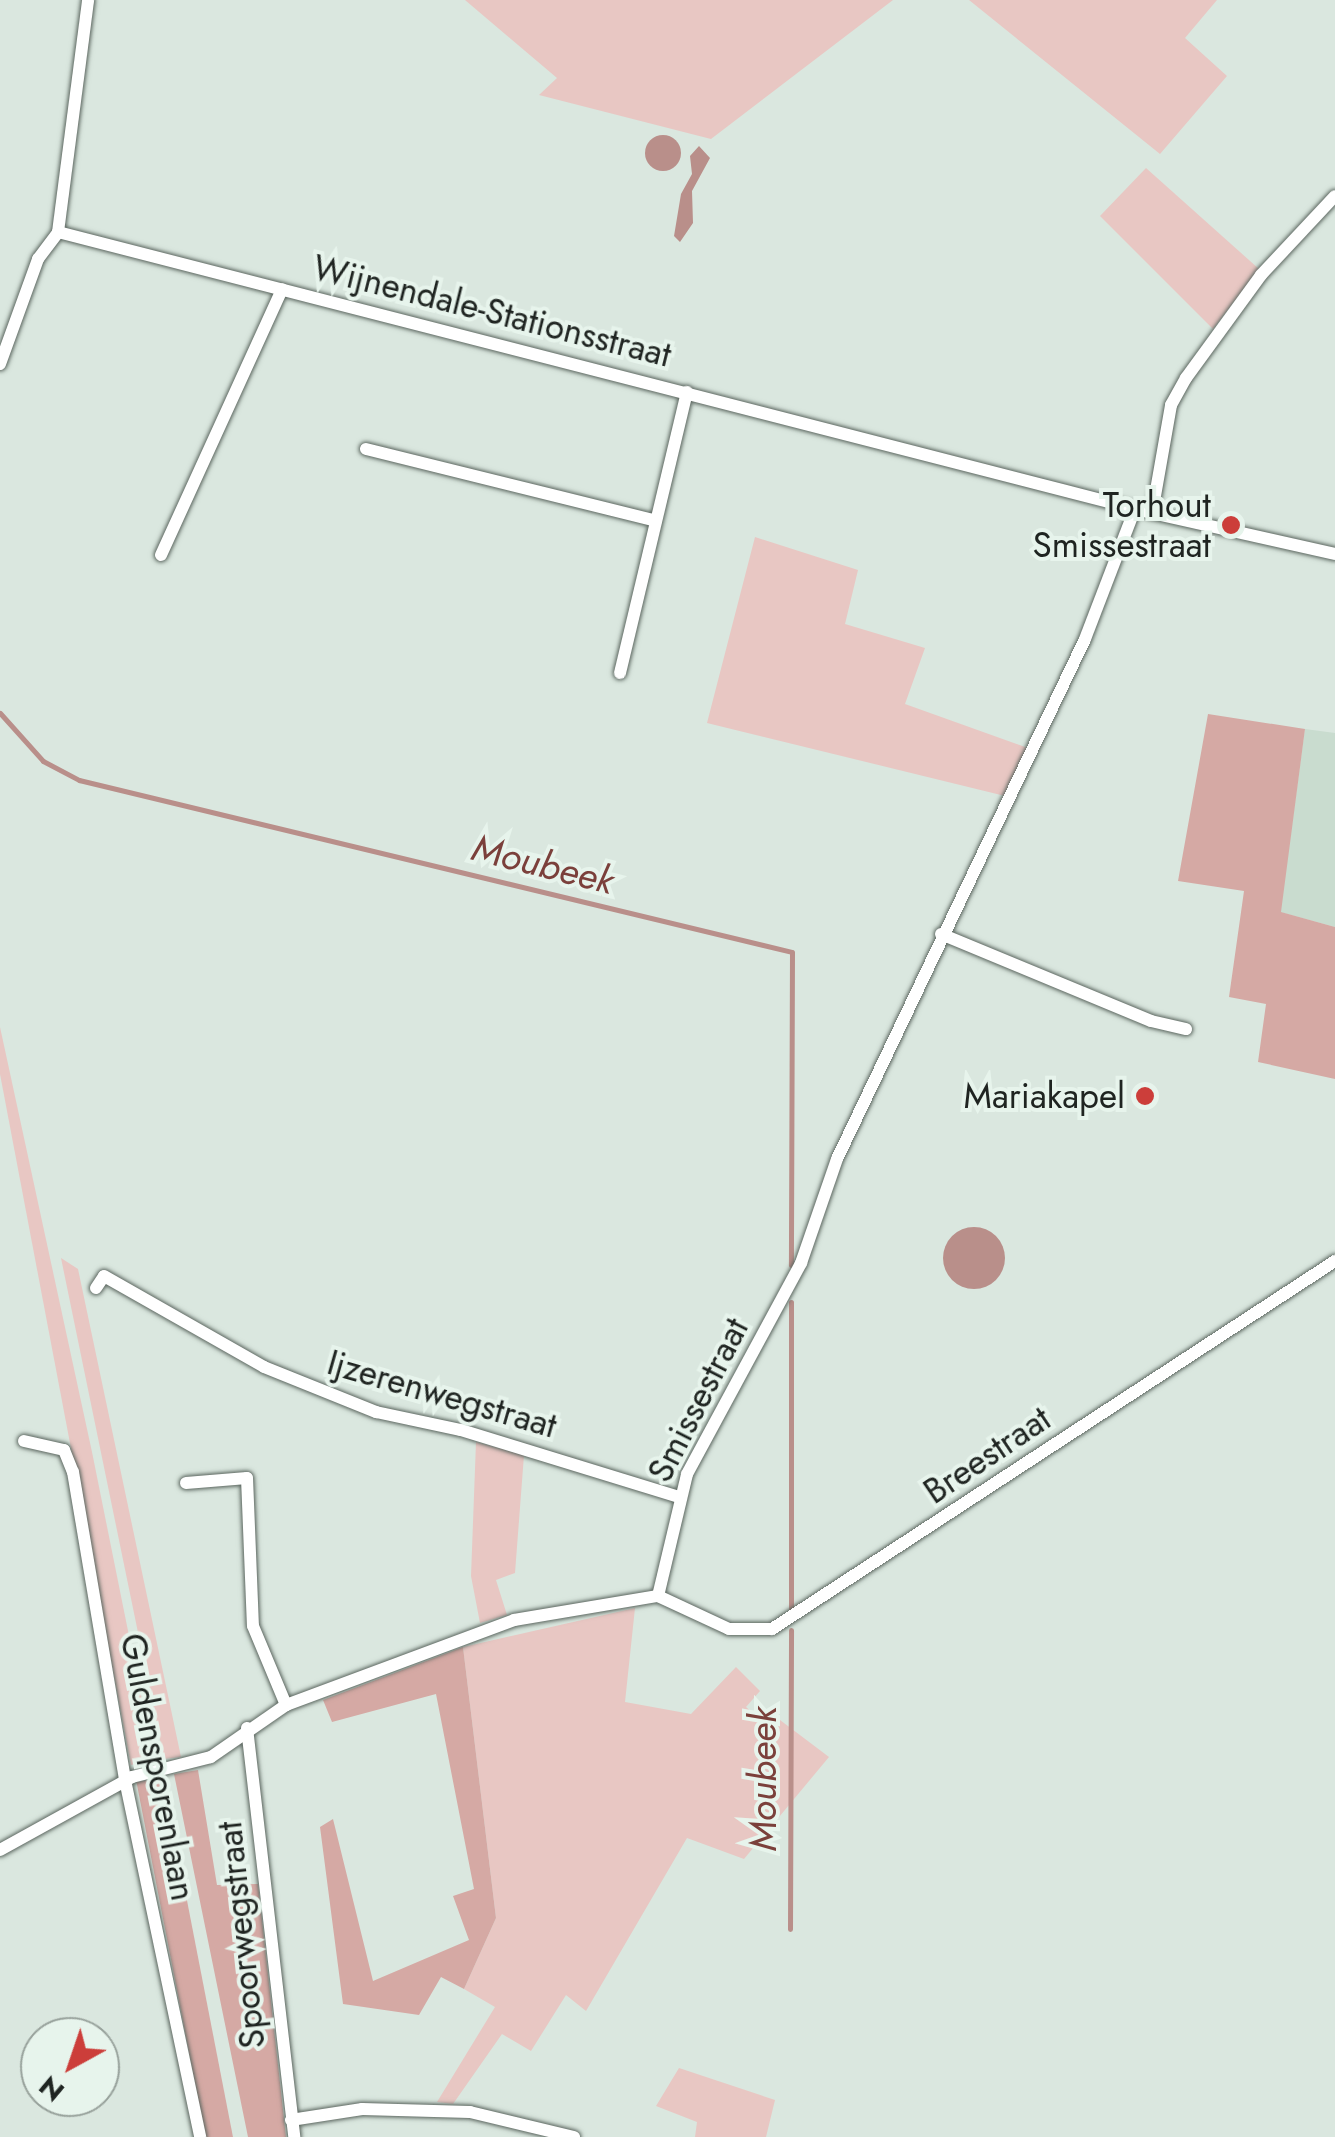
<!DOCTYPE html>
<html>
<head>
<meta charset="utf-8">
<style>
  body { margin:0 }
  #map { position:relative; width:1335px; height:2137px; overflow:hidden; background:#dae7df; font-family:Jost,sans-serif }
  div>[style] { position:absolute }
  .built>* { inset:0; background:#c9dccf }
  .green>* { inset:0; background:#e8c7c3 }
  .forest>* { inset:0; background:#d5a9a4; transform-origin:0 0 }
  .water>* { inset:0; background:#b98f8a }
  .round { border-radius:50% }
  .stream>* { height:5px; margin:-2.5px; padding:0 2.5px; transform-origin:2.5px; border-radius:2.5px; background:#b98f8a }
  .roads { filter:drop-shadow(0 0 2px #5b665f) drop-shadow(0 0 2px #5b665f) }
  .street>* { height:12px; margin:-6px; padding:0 6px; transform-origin:6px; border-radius:6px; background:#fff }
  .dots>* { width:28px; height:28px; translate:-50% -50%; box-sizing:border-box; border:5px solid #e7f4ec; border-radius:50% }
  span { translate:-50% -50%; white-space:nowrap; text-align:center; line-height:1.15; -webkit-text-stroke:8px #e7f4ec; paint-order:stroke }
  .street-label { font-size:35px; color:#1f2421 }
  .poi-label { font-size:35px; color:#1f2421 }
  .right { translate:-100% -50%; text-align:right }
  .water-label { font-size:38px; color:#7b403b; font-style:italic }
  .north { position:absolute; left:20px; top:2017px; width:100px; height:100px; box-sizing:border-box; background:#e7f4ec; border:2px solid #97a19b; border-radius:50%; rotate:220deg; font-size:28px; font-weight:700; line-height:40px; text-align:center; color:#1f2421 }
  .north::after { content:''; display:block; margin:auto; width:35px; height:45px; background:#cc3e3a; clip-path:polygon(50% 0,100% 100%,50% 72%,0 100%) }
</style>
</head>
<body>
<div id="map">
  <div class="built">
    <div style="clip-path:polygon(1305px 729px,1335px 733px,1335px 927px,1280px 912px)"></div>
  </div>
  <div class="green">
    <div style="clip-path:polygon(465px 0,893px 0,711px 139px,539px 95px,557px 78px)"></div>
    <div style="clip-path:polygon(969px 0,1217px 0,1185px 38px,1227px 76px,1160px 154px)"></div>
    <div style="clip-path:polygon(1146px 168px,1259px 269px,1213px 329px,1100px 216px)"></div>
    <div style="clip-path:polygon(755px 537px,858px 570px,845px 624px,925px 648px,905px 704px,1028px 748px,1005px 796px,707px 723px)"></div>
    <div style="clip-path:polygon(0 1027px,92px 1452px,154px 1760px,131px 1765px,0 1074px)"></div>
    <div style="clip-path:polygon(61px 1258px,78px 1269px,181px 1757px,164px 1759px)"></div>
    <div style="clip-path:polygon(476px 1442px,524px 1455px,515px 1573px,496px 1580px,507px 1615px,480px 1623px,471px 1576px)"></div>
    <div style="clip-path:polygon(635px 1608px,625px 1702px,691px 1714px,736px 1667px,760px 1691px,746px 1707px,771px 1730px,780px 1720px,829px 1757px,744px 1859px,687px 1838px,586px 2011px,566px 1995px,531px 2051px,502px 2034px,453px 2104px,437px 2102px,495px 2007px,464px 1989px,496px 1918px,463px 1647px)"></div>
    <div style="clip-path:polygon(679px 2068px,775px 2100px,766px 2137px,695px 2137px,697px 2122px,656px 2106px)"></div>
  </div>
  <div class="forest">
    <div style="clip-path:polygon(1208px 714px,1305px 729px,1281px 912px,1335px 927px,1335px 1079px,1258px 1062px,1266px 1004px,1229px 997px,1244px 891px,1178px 881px)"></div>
    <div style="clip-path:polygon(463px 1647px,496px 1918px,464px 1989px,441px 1977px,419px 2015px,343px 2004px,320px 1827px,333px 1819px,373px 1981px,469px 1940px,453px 1896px,474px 1889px,436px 1694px,332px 1722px,323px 1700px)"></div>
    <div style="clip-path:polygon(198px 1770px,217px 1885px,258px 1884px,286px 2137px,248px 2137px,174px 1774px)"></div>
    <div style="left:163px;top:1777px;width:367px;height:27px;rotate:79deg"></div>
  </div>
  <div class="water">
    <div class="round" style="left:645px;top:135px;width:36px;height:36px"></div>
    <div style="clip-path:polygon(699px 146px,710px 158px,692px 191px,693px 223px,680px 242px,674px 236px,681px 194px,692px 174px,690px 156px)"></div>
    <div class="round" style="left:943px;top:1227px;width:62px;height:62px"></div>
  </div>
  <div class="stream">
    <div style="left:0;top:713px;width:64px;rotate:48.1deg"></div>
    <div style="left:43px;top:761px;width:41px;rotate:27.8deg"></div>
    <div style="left:79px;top:780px;width:733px;rotate:13.56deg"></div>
    <div style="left:792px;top:952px;width:313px;rotate:90.2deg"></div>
    <div style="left:791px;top:1609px;width:307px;rotate:-90deg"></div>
    <div style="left:790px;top:1929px;width:299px;rotate:-89.8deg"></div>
  </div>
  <div class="roads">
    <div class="street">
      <div style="left:58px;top:232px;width:1130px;rotate:14.41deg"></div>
      <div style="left:1152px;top:513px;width:188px;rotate:12.6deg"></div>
      <div style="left:0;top:364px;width:112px;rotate:-70.1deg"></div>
      <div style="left:38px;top:259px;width:34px;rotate:-53deg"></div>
      <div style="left:58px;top:232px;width:234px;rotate:-82.6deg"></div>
      <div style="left:366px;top:449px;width:296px;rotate:13.9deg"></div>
      <div style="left:1152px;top:513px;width:110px;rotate:-80deg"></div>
      <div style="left:1171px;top:405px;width:31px;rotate:-61deg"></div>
      <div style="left:1186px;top:378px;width:127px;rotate:-53.9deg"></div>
      <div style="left:1261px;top:275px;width:108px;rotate:-46.9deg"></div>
      <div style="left:161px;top:555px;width:292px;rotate:-65.5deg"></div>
      <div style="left:620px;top:673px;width:289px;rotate:-76.6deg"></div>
      <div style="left:941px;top:934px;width:227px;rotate:22.5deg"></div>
      <div style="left:1151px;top:1021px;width:36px;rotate:13deg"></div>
      <div style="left:96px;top:1288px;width:14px;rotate:-56deg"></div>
      <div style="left:104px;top:1276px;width:184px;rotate:29.6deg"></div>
      <div style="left:264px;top:1367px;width:121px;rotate:21.9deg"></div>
      <div style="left:376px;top:1412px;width:87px;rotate:12deg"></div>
      <div style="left:461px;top:1430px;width:228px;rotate:17.1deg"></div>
      <div style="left:24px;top:1441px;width:41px;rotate:12.7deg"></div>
      <div style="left:64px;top:1450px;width:24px;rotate:68deg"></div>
      <div style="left:73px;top:1472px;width:312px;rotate:80.4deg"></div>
      <div style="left:125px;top:1780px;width:365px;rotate:78.1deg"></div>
      <div style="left:186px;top:1483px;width:61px;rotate:-4.7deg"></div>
      <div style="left:247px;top:1478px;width:148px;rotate:87.7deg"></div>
      <div style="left:253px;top:1626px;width:86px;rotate:67.3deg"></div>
      <div style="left:658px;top:1596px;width:125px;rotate:-76.6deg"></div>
      <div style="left:687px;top:1474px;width:240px;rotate:-61.6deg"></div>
      <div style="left:801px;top:1263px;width:110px;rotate:-70.9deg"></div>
      <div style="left:837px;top:1159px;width:576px;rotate:-64.5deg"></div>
      <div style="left:1085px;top:639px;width:139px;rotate:-69deg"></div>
      <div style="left:247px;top:1728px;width:412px;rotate:83.4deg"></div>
      <div style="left:0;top:1850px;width:151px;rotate:-28.9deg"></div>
      <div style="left:132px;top:1777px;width:81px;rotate:-14.2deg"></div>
      <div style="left:211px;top:1757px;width:91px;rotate:-34.7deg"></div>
      <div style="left:286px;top:1705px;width:243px;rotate:-20.4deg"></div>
      <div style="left:514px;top:1620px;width:146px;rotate:-9.5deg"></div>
      <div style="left:658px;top:1596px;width:78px;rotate:24.9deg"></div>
      <div style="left:729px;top:1629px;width:43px"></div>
      <div style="left:772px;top:1629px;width:673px;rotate:-33.17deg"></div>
      <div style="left:291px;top:2120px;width:72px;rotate:-8.8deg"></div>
      <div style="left:362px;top:2109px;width:108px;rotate:1.6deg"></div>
      <div style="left:470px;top:2112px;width:107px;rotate:13.5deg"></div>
    </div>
  </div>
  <div class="dots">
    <div style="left:1231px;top:525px;background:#cc3e3a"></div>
    <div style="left:1145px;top:1096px;background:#cc3e3a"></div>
  </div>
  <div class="street-label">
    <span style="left:492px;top:311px;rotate:14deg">Wijnendale-Stationsstraat</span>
    <span style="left:442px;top:1394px;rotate:16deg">Ijzerenwegstraat</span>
    <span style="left:698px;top:1400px;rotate:-63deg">Smissestraat</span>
    <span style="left:987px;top:1455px;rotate:-34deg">Breestraat</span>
    <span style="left:158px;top:1767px;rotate:79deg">Guldensporenlaan</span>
    <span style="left:241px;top:1935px;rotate:-96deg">Spoorwegstraat</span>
  </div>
  <div class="poi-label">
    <span class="right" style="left:1211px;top:525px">Torhout<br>Smissestraat</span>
    <span class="right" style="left:1125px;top:1096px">Mariakapel</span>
  </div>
  <div class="water-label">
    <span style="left:543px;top:864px;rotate:14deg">Moubeek</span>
    <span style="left:763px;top:1779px;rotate:-90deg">Moubeek</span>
  </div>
  <div class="north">N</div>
</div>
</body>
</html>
